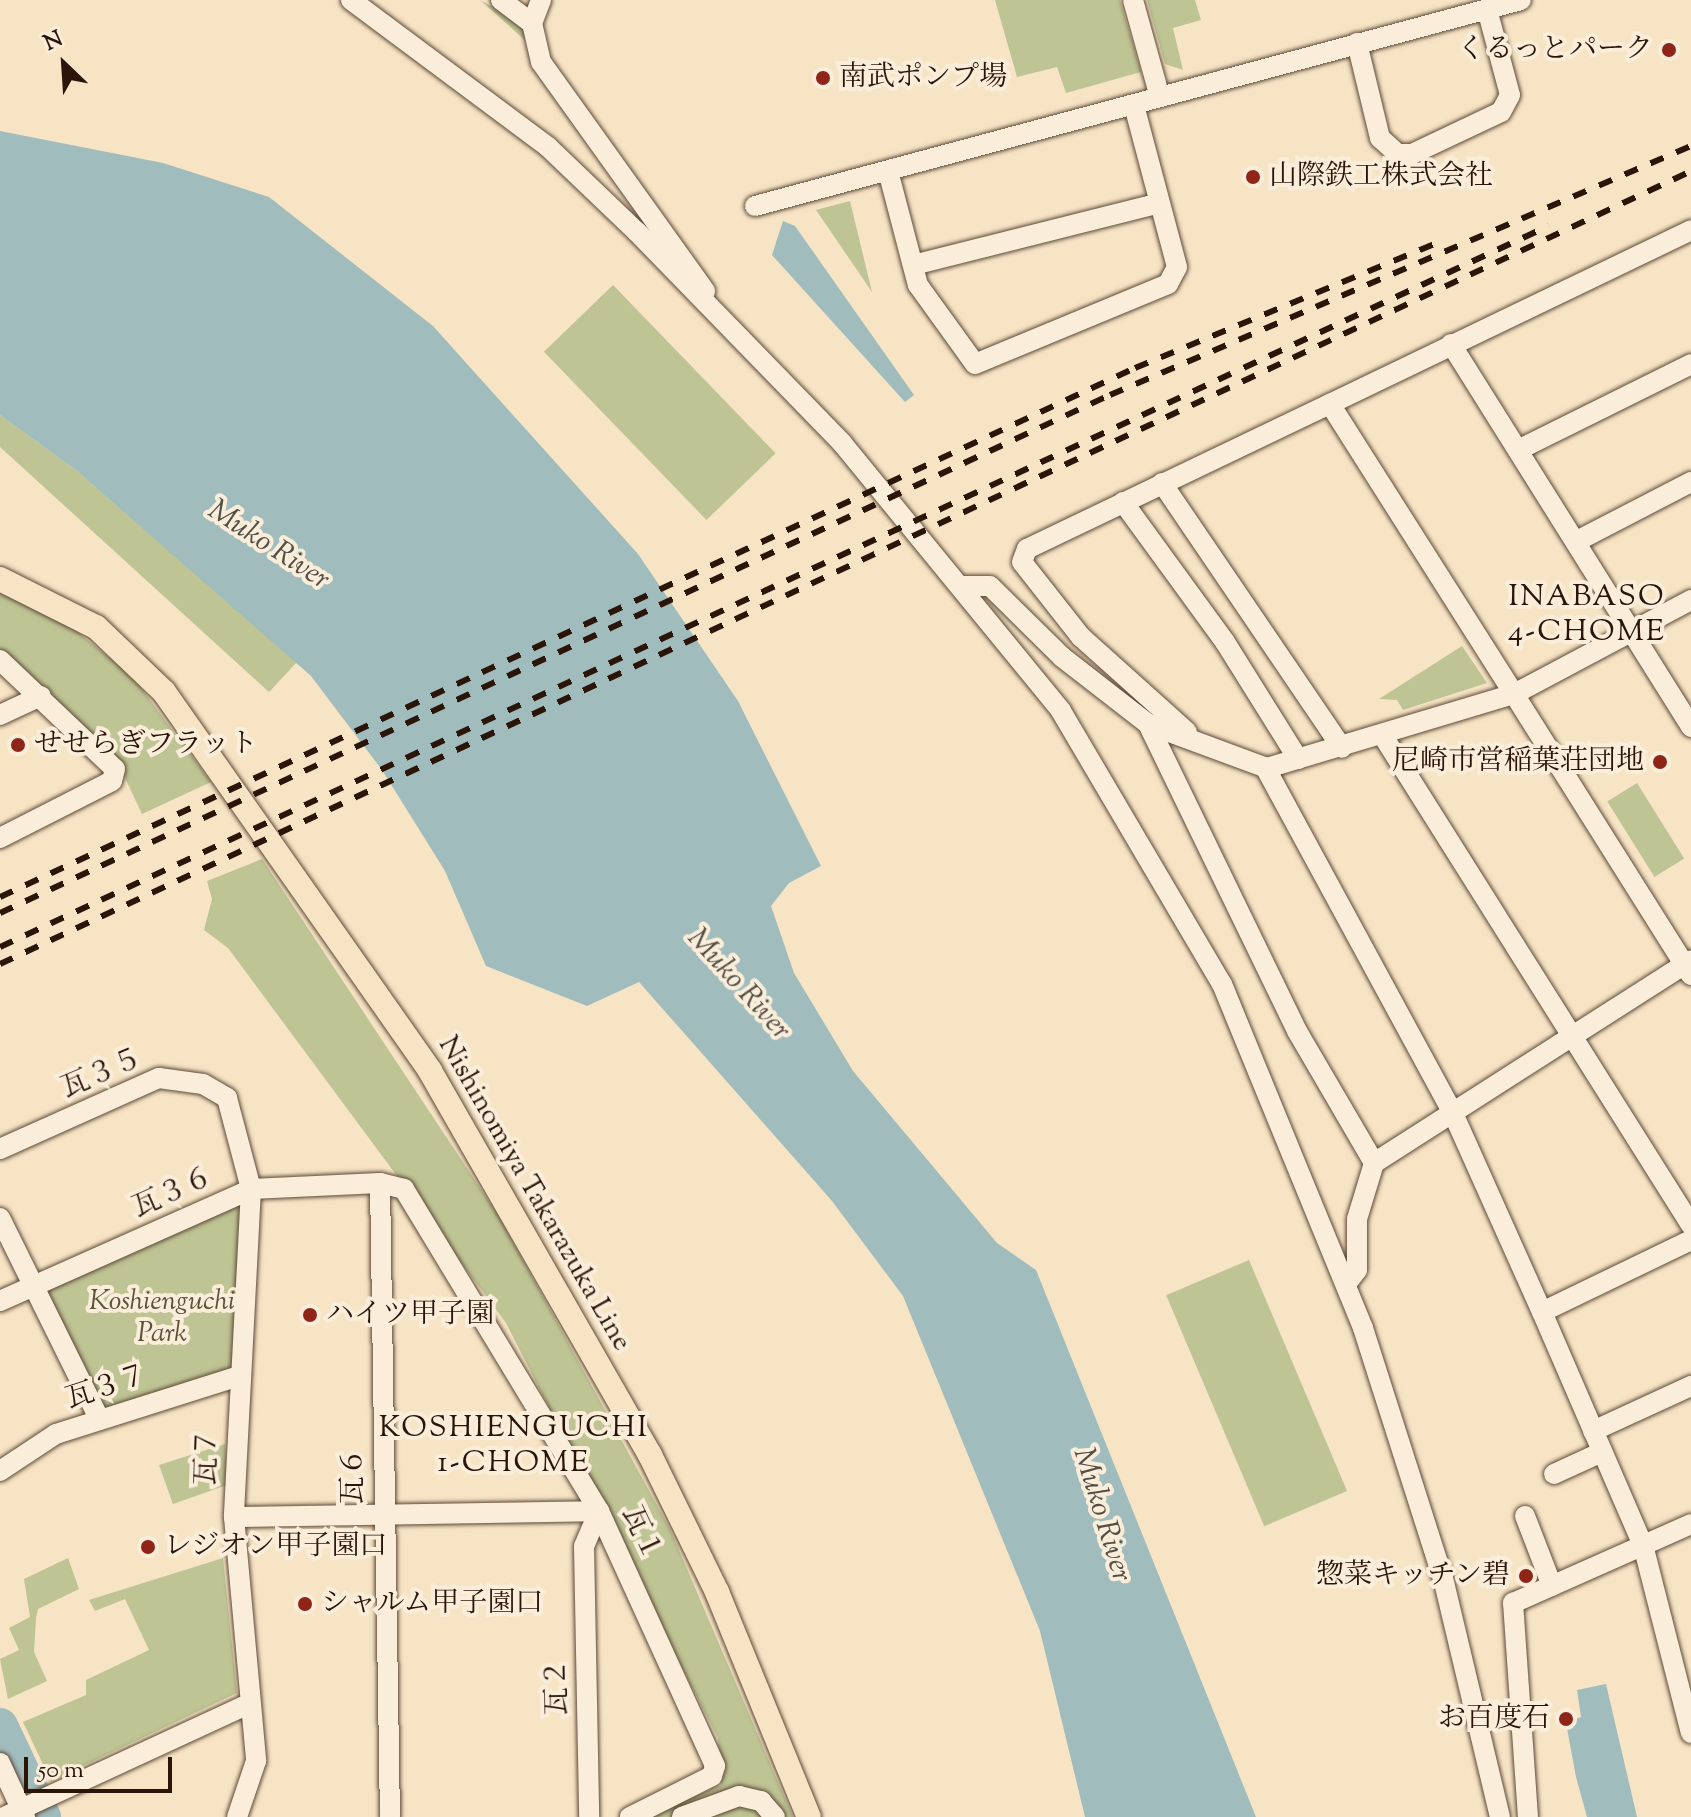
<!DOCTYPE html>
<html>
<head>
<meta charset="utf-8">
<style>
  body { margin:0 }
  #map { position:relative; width:1691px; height:1817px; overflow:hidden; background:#f7e4c5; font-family:"Sorts Mill Goudy","Noto Serif JP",serif }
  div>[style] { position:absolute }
  .green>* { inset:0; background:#bec494; transform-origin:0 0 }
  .water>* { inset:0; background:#a0bcbd }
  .river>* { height:36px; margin:-18px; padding:0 18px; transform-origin:18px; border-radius:18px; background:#a0bcbd }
  .roads { filter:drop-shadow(0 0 2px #5d4937) drop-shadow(0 0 2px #5d4937) }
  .minor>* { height:20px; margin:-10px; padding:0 10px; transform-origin:10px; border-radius:10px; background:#faedd9 }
  .major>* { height:24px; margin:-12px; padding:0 12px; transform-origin:12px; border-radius:12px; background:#f7e4c5 }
  .rail>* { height:6px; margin-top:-3px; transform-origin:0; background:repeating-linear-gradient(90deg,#2a1508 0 14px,transparent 0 28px) }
  .dots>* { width:22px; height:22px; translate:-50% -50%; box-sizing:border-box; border:4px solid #faedd9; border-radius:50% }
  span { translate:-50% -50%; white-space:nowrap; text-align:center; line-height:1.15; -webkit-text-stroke:8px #faedd9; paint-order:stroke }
  .poi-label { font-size:28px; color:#2a1508 }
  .right { translate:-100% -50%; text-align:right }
  .left { translate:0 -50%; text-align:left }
  .street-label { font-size:28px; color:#2a1508 }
  .park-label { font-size:28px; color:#5e5239; font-style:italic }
  .water-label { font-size:30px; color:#534f47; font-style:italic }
  .neighbourhood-label { font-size:30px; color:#2a1508; letter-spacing:2px }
  .north { position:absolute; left:24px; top:24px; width:80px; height:80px; -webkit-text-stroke:6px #faedd9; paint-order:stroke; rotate:335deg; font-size:22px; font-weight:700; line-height:32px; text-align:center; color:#2a1508 }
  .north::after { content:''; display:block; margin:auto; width:28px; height:36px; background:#2a1508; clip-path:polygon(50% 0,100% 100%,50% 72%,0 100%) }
  .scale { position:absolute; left:24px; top:1757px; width:148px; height:36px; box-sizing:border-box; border:4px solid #2a1508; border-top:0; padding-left:10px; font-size:24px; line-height:28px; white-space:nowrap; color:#2a1508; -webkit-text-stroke:6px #faedd9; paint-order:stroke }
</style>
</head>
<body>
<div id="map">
  <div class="green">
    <div style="clip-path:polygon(480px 0,527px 25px,526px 41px)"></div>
    <div style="clip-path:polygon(995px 0,1120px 0,1141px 72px,1066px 93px,1057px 67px,1017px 77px)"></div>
    <div style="clip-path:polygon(1147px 0,1195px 0,1201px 20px,1173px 28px,1183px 70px,1165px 64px)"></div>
    <div style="clip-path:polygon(850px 201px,872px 292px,816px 210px)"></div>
    <div style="left:613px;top:285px;width:234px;height:96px;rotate:46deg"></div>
    <div style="clip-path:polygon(0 415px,77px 471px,297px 662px,269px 692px,0 447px)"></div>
    <div style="clip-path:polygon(0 593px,64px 621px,132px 676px,211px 782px,142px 814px,118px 763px,0 650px)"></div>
    <div style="clip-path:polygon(1462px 646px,1487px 683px,1403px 710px,1397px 700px,1379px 699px)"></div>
    <div style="left:1637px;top:783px;width:89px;height:35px;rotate:58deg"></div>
    <div style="clip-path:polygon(262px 859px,500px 1218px,670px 1529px,793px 1817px,646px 1817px,721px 1785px,718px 1738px,506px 1323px,228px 948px,204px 930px,212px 899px,207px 881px)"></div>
    <div style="clip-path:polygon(236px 1204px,242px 1207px,234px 1375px,110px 1408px,98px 1405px,46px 1299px,50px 1287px)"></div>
    <div style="left:1249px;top:1260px;width:251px;height:90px;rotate:67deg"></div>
    <div style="clip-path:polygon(225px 1444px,227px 1485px,173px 1504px,159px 1465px)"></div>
    <div style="clip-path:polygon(68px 1558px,79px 1589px,38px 1609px,36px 1618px,34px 1652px,47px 1681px,8px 1699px,0 1659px,19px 1650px,9px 1628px,30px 1617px,24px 1579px)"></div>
    <div style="clip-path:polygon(223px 1558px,237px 1693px,51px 1781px,23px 1722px,86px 1695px,86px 1680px,149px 1650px,125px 1599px,95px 1611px,89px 1600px)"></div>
  </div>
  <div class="water">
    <div style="clip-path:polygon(0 131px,163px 163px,269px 197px,433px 326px,638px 554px,738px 701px,821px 866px,789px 883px,771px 906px,794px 973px,853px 1071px,997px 1243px,1036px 1270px,1256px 1817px,1085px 1817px,1040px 1631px,903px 1296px,832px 1201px,639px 982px,587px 1006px,486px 966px,445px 871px,382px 770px,311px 676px,77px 471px,0 415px)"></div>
    <div style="clip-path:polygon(783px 221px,795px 226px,914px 395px,905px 402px,772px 255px)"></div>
    <div style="clip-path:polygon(1606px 1684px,1637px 1817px,1587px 1817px,1576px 1777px,1566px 1723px,1581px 1717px,1577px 1690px)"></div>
  </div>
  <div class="river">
    <div style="left:0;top:1726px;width:101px;rotate:64.7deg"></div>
  </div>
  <div class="roads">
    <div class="minor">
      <div style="left:351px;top:0;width:246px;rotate:36.7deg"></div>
      <div style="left:548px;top:147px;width:123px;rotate:43.7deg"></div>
      <div style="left:637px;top:232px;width:294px;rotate:45.8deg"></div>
      <div style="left:842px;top:443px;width:346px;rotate:50.7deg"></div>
      <div style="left:1061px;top:711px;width:317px;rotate:59.5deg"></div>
      <div style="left:1222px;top:984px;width:372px;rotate:67.7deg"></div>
      <div style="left:1363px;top:1328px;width:262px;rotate:72.3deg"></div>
      <div style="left:1443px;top:1578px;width:246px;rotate:76.6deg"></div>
      <div style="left:501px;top:0;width:39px;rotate:37deg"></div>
      <div style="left:541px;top:0;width:25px;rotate:111deg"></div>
      <div style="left:532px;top:23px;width:40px;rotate:77deg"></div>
      <div style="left:541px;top:62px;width:282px;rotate:54.4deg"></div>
      <div style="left:1133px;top:0;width:98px;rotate:74.5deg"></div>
      <div style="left:1357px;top:43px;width:98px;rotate:76.4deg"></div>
      <div style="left:1380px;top:138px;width:24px;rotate:42deg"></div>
      <div style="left:1398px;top:154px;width:14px"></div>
      <div style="left:1412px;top:154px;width:98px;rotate:-25.3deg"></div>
      <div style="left:1501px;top:112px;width:19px;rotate:-62deg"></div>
      <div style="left:1510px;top:95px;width:89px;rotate:-105deg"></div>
      <div style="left:888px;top:171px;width:118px;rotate:75.3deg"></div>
      <div style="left:918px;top:285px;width:97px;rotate:54.2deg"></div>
      <div style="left:975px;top:364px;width:209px;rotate:-22.5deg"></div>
      <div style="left:1168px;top:284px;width:19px;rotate:-62deg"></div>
      <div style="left:1177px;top:267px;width:163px;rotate:-104.9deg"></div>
      <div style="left:755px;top:206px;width:793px;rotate:-15.05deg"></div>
      <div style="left:913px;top:265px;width:254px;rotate:-14.1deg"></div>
      <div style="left:1451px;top:344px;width:452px;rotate:57.9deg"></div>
      <div style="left:1518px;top:450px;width:193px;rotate:-26.4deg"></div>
      <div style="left:1162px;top:483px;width:320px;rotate:55.8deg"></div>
      <div style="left:1123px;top:502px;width:173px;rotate:53.9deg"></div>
      <div style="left:1225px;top:642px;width:138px;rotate:58deg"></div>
      <div style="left:1577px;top:541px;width:128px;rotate:-27.4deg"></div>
      <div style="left:960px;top:586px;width:30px"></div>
      <div style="left:990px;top:586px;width:101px;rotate:44.6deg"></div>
      <div style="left:1062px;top:657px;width:109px;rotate:37.9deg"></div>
      <div style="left:1148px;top:724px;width:127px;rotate:20.3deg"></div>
      <div style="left:1267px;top:768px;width:258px;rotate:-16.7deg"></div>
      <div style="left:1514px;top:694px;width:343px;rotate:-122.4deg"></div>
      <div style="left:1330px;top:404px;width:401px;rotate:-25.7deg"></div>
      <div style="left:1691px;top:600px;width:200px;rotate:152deg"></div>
      <div style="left:1514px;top:694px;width:332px;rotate:57.8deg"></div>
      <div style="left:0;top:660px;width:158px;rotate:43.5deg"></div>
      <div style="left:115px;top:769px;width:12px;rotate:104deg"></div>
      <div style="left:112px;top:781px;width:126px;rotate:153deg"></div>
      <div style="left:0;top:715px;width:45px;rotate:-24.9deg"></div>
      <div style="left:1148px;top:724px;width:341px;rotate:64.1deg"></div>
      <div style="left:1297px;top:1031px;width:153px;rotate:59.7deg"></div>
      <div style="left:1374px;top:1163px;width:376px;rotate:-32.6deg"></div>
      <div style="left:1187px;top:732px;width:142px;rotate:-138.1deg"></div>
      <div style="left:1081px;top:637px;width:95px;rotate:-128.2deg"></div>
      <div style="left:1022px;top:562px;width:14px;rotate:-69deg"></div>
      <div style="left:1027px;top:549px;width:336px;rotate:-25.6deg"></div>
      <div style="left:1383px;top:736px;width:578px;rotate:57.79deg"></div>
      <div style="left:1265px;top:767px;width:392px;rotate:61.5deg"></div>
      <div style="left:1452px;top:1111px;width:220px;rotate:65.9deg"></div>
      <div style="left:1542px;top:1312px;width:254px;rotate:66.6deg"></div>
      <div style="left:1643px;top:1545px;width:194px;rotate:75.7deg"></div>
      <div style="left:0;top:1149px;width:174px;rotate:-24.1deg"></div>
      <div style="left:159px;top:1078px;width:44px;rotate:7.8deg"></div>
      <div style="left:203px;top:1084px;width:28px;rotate:30deg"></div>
      <div style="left:227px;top:1098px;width:94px;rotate:75.2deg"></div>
      <div style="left:251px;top:1189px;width:328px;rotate:93deg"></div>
      <div style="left:234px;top:1517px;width:245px;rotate:84.8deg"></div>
      <div style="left:256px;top:1761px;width:59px;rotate:108.7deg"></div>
      <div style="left:380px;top:1183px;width:634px;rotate:89.1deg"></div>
      <div style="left:0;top:1218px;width:225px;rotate:63.7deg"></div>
      <div style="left:1346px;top:1284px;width:18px;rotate:-52deg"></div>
      <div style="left:1357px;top:1270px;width:51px;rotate:-90deg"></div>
      <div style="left:1357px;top:1219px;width:59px;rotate:-73.1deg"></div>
      <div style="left:0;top:1301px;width:275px;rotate:-24deg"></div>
      <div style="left:251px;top:1189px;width:129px;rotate:-2.7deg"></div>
      <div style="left:380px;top:1183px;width:25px;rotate:14deg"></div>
      <div style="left:404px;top:1189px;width:376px;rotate:58.8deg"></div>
      <div style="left:599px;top:1511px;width:280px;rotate:65.5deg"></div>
      <div style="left:715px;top:1766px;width:10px;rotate:107deg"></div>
      <div style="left:712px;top:1776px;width:92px;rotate:153.4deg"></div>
      <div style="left:1542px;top:1312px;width:165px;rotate:-25.8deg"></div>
      <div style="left:1593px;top:1431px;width:108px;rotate:-24.7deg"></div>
      <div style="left:0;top:1471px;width:67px;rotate:-33.5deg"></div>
      <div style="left:56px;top:1434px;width:192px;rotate:-17.6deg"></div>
      <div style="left:1554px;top:1474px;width:53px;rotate:-24.6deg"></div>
      <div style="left:1525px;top:1516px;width:75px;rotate:68.9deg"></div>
      <div style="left:234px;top:1517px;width:365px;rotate:-0.9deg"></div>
      <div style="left:599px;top:1511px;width:38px;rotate:113deg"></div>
      <div style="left:584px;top:1546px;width:271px;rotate:88.9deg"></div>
      <div style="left:0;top:1763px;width:60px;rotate:65.2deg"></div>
      <div style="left:4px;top:1817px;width:269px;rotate:-24.8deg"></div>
      <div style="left:682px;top:1817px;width:61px;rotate:-20.2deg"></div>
      <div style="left:739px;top:1796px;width:23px;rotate:13deg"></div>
      <div style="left:761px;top:1801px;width:21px;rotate:49deg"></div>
      <div style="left:1528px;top:1817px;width:215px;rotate:-94deg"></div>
      <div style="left:1513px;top:1603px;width:195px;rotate:-23.9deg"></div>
    </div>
    <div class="major">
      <div style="left:0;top:579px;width:107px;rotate:26.6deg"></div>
      <div style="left:96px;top:627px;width:94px;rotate:43.7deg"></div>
      <div style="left:164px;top:692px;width:463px;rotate:54.9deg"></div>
      <div style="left:430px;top:1071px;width:443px;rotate:60.2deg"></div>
      <div style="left:650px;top:1455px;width:153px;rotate:63.9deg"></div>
      <div style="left:717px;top:1592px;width:243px;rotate:67.8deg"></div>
    </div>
  </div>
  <div class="rail">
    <div style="left:0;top:897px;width:1252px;rotate:-24.99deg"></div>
    <div style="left:1135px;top:368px;width:324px;rotate:-22.5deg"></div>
    <div style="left:0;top:913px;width:1225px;rotate:-25.02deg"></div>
    <div style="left:1110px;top:395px;width:632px;rotate:-23.2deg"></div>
    <div style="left:0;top:947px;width:1708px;rotate:-24.97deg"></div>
    <div style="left:0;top:964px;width:1868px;rotate:-25.12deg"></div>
  </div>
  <div class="dots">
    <div style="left:1669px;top:50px;background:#8f2418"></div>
    <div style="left:823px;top:78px;background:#8f2418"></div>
    <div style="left:1253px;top:177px;background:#8f2418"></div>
    <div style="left:18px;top:745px;background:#8f2418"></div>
    <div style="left:1660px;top:762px;background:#8f2418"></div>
    <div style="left:310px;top:1315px;background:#8f2418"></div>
    <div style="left:148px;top:1547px;background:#8f2418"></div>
    <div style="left:1526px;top:1576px;background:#8f2418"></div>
    <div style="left:305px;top:1604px;background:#8f2418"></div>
    <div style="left:1566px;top:1719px;background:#8f2418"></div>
  </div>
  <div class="poi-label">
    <span class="right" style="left:1653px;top:50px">くるっとパーク</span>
    <span class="left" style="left:839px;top:78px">南武ポンプ場</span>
    <span class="left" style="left:1269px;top:177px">山際鉄工株式会社</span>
    <span class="left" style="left:34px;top:745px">せせらぎフラット</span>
    <span class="right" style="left:1644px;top:762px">尼崎市営稲葉荘団地</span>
    <span class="left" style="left:326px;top:1315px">ハイツ甲子園</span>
    <span class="left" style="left:164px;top:1547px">レジオン甲子園口</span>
    <span class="right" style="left:1510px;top:1576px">惣菜キッチン碧</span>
    <span class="left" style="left:321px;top:1604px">シャルム甲子園口</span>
    <span class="right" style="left:1550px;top:1719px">お百度石</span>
  </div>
  <div class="street-label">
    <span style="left:102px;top:1074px;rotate:-23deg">瓦３５</span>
    <span style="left:173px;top:1193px;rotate:-24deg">瓦３６</span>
    <span style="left:534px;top:1194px;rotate:60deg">Nishinomiya Takarazuka Line</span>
    <span style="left:107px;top:1388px;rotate:-18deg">瓦３７</span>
    <span style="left:208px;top:1457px;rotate:-88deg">瓦７</span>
    <span style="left:354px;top:1476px;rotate:-90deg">瓦６</span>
    <span style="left:641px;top:1534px;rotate:65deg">瓦１</span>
    <span style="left:558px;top:1687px;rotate:-91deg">瓦２</span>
  </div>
  <div class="park-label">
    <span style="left:162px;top:1318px">Koshienguchi<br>Park</span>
  </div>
  <div class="water-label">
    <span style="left:268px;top:546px;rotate:33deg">Muko River</span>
    <span style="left:738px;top:985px;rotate:48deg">Muko River</span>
    <span style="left:1101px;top:1515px;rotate:73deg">Muko River</span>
  </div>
  <div class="neighbourhood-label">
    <span style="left:1587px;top:615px">INABASO<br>4-CHOME</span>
    <span style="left:514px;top:1446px">KOSHIENGUCHI<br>1-CHOME</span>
  </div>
  <div class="north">N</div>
  <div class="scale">50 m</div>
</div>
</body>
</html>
